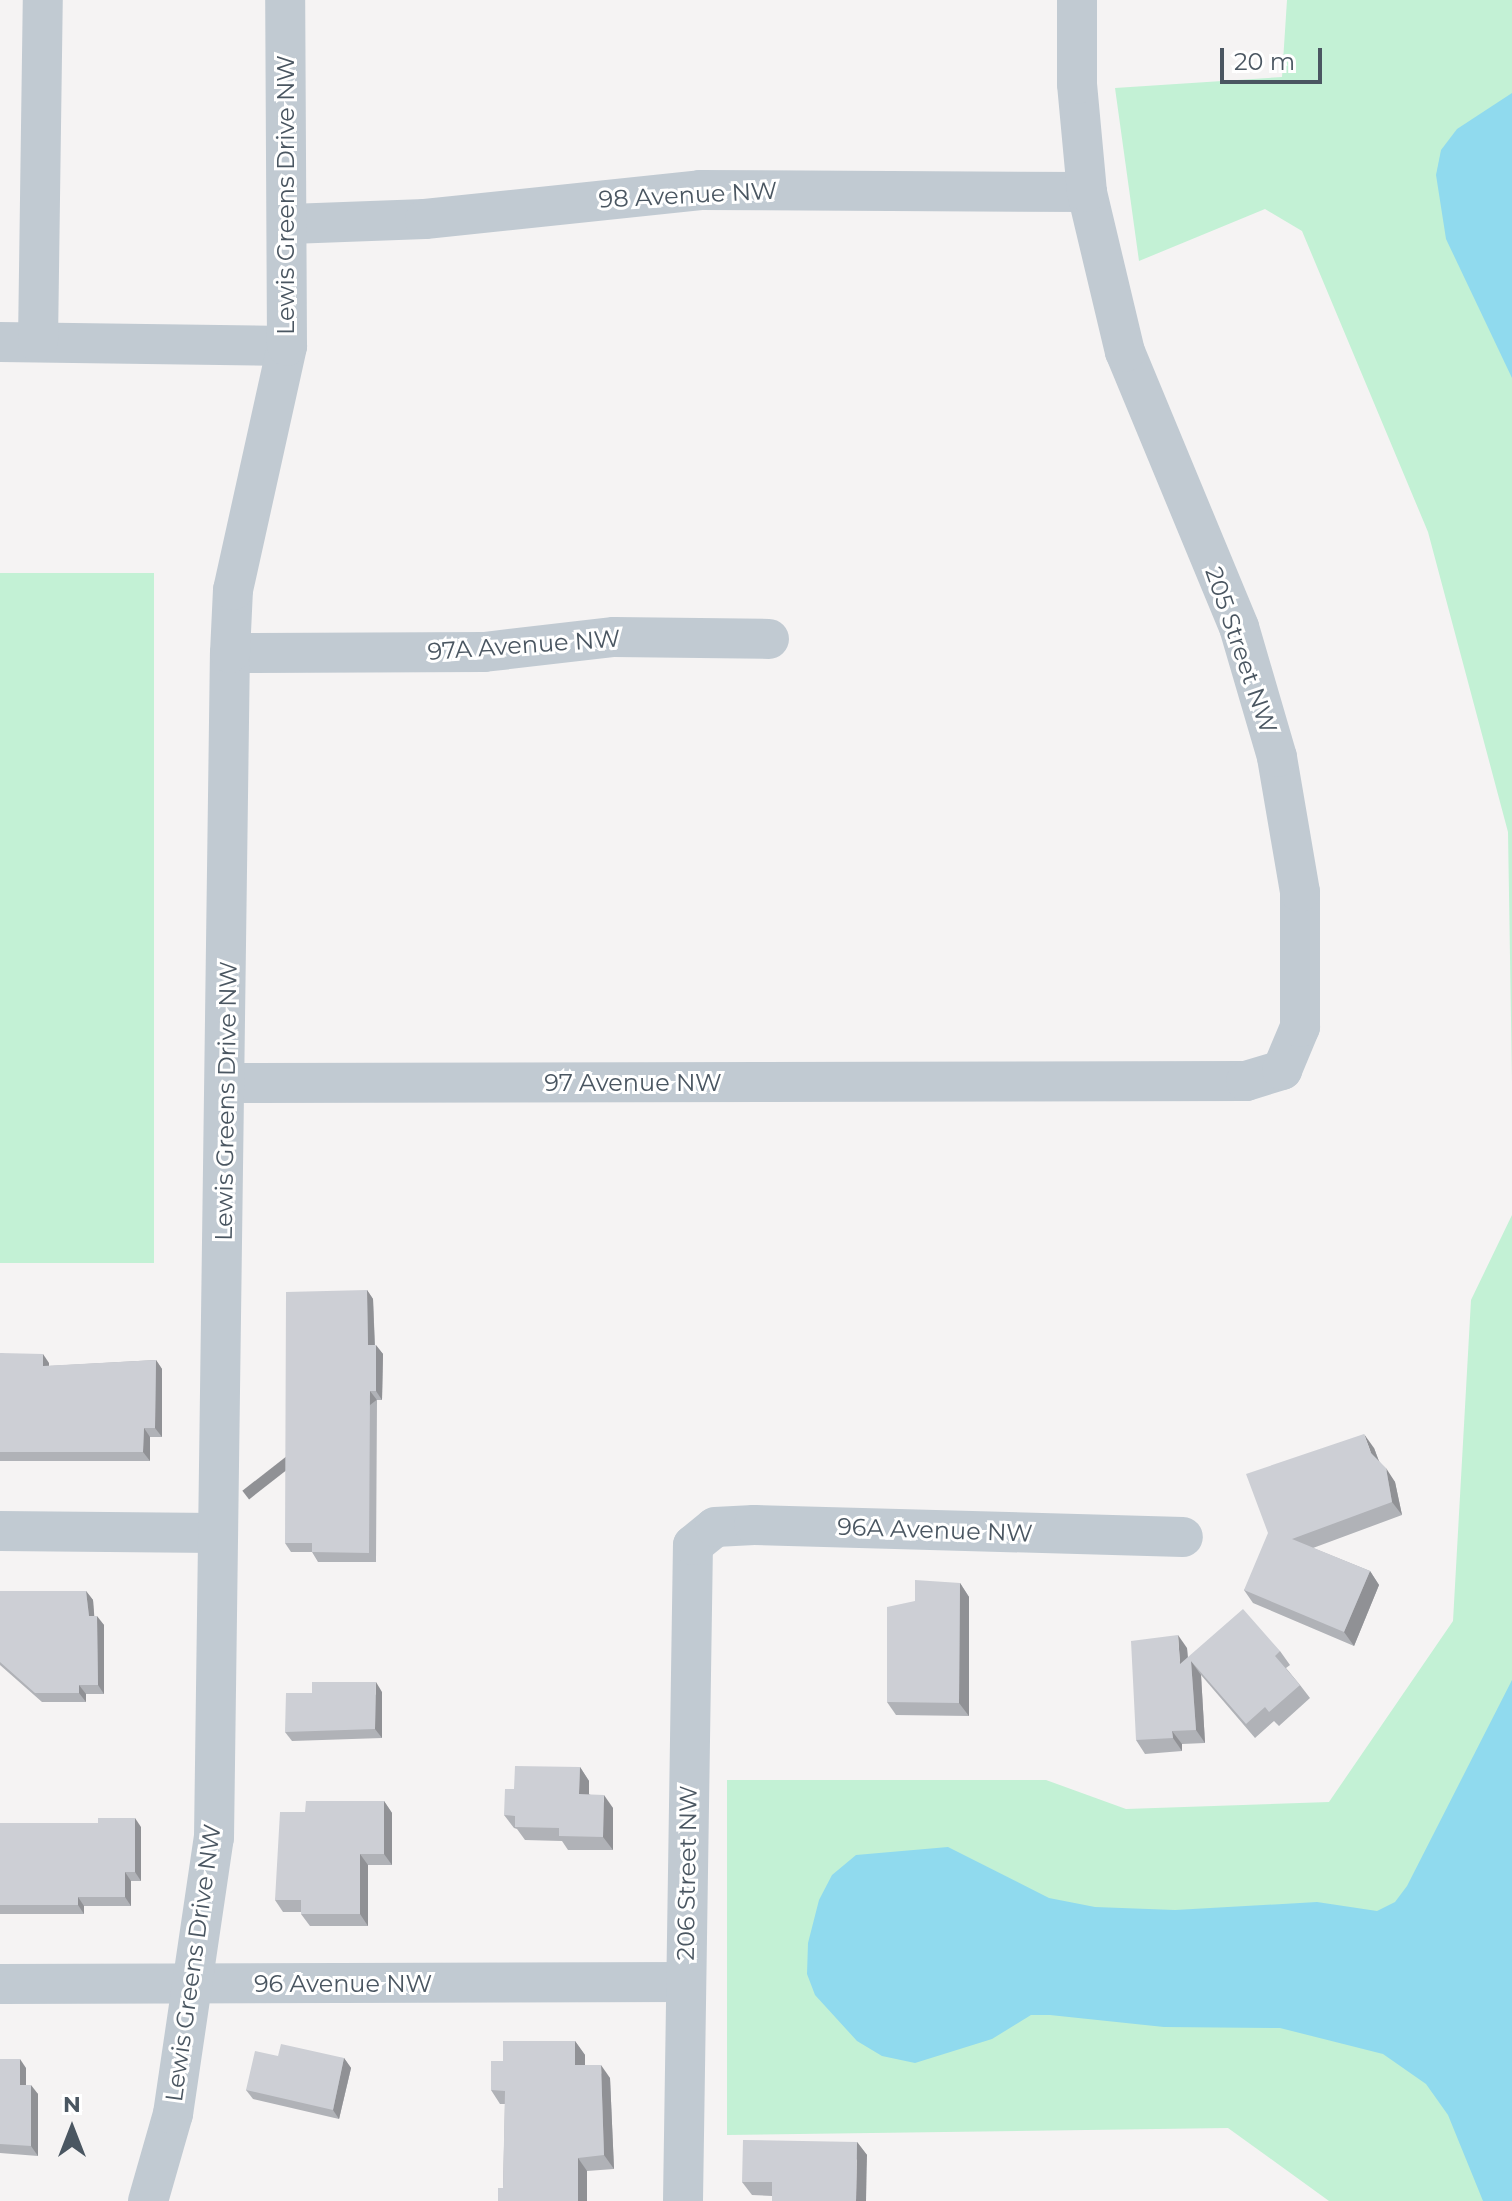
<!DOCTYPE html>
<html>
<head>
<meta charset="utf-8">
<style>
  body { margin:0 }
  #map { position:relative; width:1512px; height:2201px; overflow:hidden; background:#f5f3f3; font-family:Montserrat,sans-serif }
  div>[style] { position:absolute }
  .green>* { inset:0; background:#c3f1d5; transform-origin:0 0 }
  .water>* { inset:0; background:#90daee }
  .minor>* { height:40px; margin:-20px; padding:0 20px; transform-origin:20px; border-radius:20px; background:#c1cad2 }
  .wall>* { inset:0; background:#b0b2b7 }
  .shaded-wall>* { inset:0; background:#909195; transform-origin:0 0 }
  .building>* { inset:0; background:#cdcfd5 }
  span { translate:-50% -50%; white-space:nowrap; text-align:center; line-height:1.15; -webkit-text-stroke:6px #fff; paint-order:stroke }
  .street-label { font-size:24px; color:#4a5661 }
  .north { position:absolute; left:32px; top:2089px; width:80px; height:80px; -webkit-text-stroke:6px #fff; paint-order:stroke; rotate:0deg; font-size:22px; font-weight:700; line-height:32px; text-align:center; color:#4a5661 }
  .north::after { content:''; display:block; margin:auto; width:28px; height:36px; background:#4a5661; clip-path:polygon(50% 0,100% 100%,50% 72%,0 100%) }
  .scale { position:absolute; left:1220px; top:48px; width:102px; height:36px; box-sizing:border-box; border:4px solid #4a5661; border-top:0; padding-left:10px; font-size:24px; line-height:28px; white-space:nowrap; color:#4a5661; -webkit-text-stroke:6px #fff; paint-order:stroke }
</style>
</head>
<body>
<div id="map">
  <div class="green">
    <div style="clip-path:polygon(1287px 0,1512px 0,1512px 1082px,1508px 832px,1428px 532px,1302px 231px,1265px 209px,1139px 261px,1115px 88px,1282px 77px)"></div>
    <div style="left:154px;top:573px;width:690px;height:154px;rotate:90deg"></div>
    <div style="clip-path:polygon(1512px 1215px,1512px 2201px,1329px 2201px,1228px 2128px,727px 2135px,727px 1780px,1046px 1780px,1126px 1809px,1329px 1802px,1453px 1621px,1471px 1300px)"></div>
  </div>
  <div class="water">
    <div style="clip-path:polygon(1512px 93px,1512px 378px,1446px 239px,1436px 175px,1441px 150px,1457px 129px)"></div>
    <div style="clip-path:polygon(1512px 1680px,1512px 2201px,1483px 2201px,1448px 2115px,1426px 2084px,1383px 2054px,1280px 2028px,1164px 2027px,1050px 2015px,1031px 2015px,992px 2039px,915px 2063px,882px 2056px,857px 2041px,815px 1995px,807px 1974px,808px 1943px,819px 1900px,832px 1875px,856px 1855px,948px 1847px,1049px 1898px,1095px 1907px,1175px 1910px,1317px 1902px,1377px 1911px,1395px 1902px,1407px 1886px)"></div>
  </div>
  <div class="minor">
    <div style="left:290px;top:224px;width:135px;rotate:-2.1deg"></div>
    <div style="left:425px;top:219px;width:277px;rotate:-6deg"></div>
    <div style="left:700px;top:190px;width:387px;rotate:0.3deg"></div>
    <div style="left:0;top:342px;width:287px;rotate:0.8deg"></div>
    <div style="left:38px;top:342px;width:342px;rotate:-89.2deg"></div>
    <div style="left:230px;top:653px;width:254px;rotate:-0.2deg"></div>
    <div style="left:484px;top:652px;width:131px;rotate:-6.6deg"></div>
    <div style="left:614px;top:637px;width:155px;rotate:0.7deg"></div>
    <div style="left:228px;top:1083px;width:1018px;rotate:-0.11deg"></div>
    <div style="left:1246px;top:1081px;width:38px;rotate:-17deg"></div>
    <div style="left:1282px;top:1070px;width:47px;rotate:-67.3deg"></div>
    <div style="left:1300px;top:1027px;width:135px;rotate:-90deg"></div>
    <div style="left:1300px;top:892px;width:137px;rotate:-99.7deg"></div>
    <div style="left:1277px;top:757px;width:135px;rotate:-106.3deg"></div>
    <div style="left:1239px;top:627px;width:298px;rotate:-112.5deg"></div>
    <div style="left:1125px;top:352px;width:164px;rotate:-103.4deg"></div>
    <div style="left:1087px;top:192px;width:108px;rotate:-95.3deg"></div>
    <div style="left:1077px;top:84px;width:84px;rotate:-90deg"></div>
    <div style="left:0;top:1531px;width:216px;rotate:0.5deg"></div>
    <div style="left:0;top:1984px;width:686px;rotate:-0.17deg"></div>
    <div style="left:148px;top:2201px;width:91px;rotate:-74deg"></div>
    <div style="left:173px;top:2114px;width:279px;rotate:-81.6deg"></div>
    <div style="left:214px;top:1838px;width:1185px;rotate:-89.23deg"></div>
    <div style="left:230px;top:653px;width:63px;rotate:-87.3deg"></div>
    <div style="left:233px;top:590px;width:250px;rotate:-77.5deg"></div>
    <div style="left:287px;top:346px;width:346px;rotate:-90.3deg"></div>
    <div style="left:683px;top:2201px;width:656px;rotate:-89.13deg"></div>
    <div style="left:693px;top:1545px;width:28px;rotate:-39deg"></div>
    <div style="left:715px;top:1527px;width:39px;rotate:-3deg"></div>
    <div style="left:754px;top:1525px;width:429px;rotate:1.6deg"></div>
  </div>
  <div class="wall">
    <div style="clip-path:polygon(367px 1290px,373px 1299px,375px 1345px,383px 1354px,382px 1400px,377px 1400px,376px 1562px,318px 1562px,312px 1552px,291px 1552px,285px 1543px)"></div>
    <div style="clip-path:polygon(0 1353px,49px 1363px,49px 1366px,156px 1360px,162px 1369px,162px 1437px,150px 1437px,150px 1461px,0 1461px)"></div>
    <div style="clip-path:polygon(1374px 1448px,1379px 1461px,1395px 1482px,1402px 1515px,1313px 1548px,1370px 1571px,1379px 1585px,1354px 1646px,1253px 1603px,1244px 1590px)"></div>
    <div style="clip-path:polygon(960px 1583px,969px 1597px,969px 1716px,896px 1715px,887px 1702px,915px 1601px)"></div>
    <div style="clip-path:polygon(0 1591px,86px 1591px,93px 1600px,94px 1616px,104px 1625px,104px 1694px,86px 1694px,86px 1702px,42px 1702px,0 1665px)"></div>
    <div style="clip-path:polygon(1187px 1648px,1188px 1657px,1280px 1651px,1290px 1665px,1286px 1668px,1300px 1685px,1310px 1698px,1279px 1726px,1274px 1721px,1255px 1738px,1201px 1675px,1205px 1743px,1182px 1744px,1182px 1751px,1145px 1754px,1136px 1740px)"></div>
    <div style="clip-path:polygon(382px 1692px,382px 1738px,292px 1741px,285px 1732px)"></div>
    <div style="clip-path:polygon(580px 1767px,589px 1781px,589px 1794px,613px 1808px,613px 1850px,568px 1850px,562px 1841px,525px 1840px,517px 1829px,514px 1828px,504px 1815px,514px 1789px)"></div>
    <div style="clip-path:polygon(384px 1801px,392px 1813px,392px 1865px,368px 1865px,368px 1926px,310px 1926px,301px 1914px,301px 1912px,283px 1912px,275px 1900px,305px 1812px)"></div>
    <div style="clip-path:polygon(0 1823px,141px 1827px,141px 1881px,131px 1881px,131px 1906px,84px 1906px,84px 1914px,0 1914px)"></div>
    <div style="clip-path:polygon(575px 2041px,585px 2055px,585px 2065px,610px 2078px,614px 2169px,587px 2171px,587px 2201px,503px 2188px,505px 2104px,500px 2104px,491px 2090px,503px 2061px)"></div>
    <div style="clip-path:polygon(278px 2056px,344px 2058px,351px 2068px,339px 2119px,253px 2099px,246px 2090px)"></div>
    <div style="clip-path:polygon(0 2059px,26px 2068px,26px 2085px,38px 2094px,38px 2156px,0 2153px)"></div>
    <div style="clip-path:polygon(857px 2142px,867px 2155px,772px 2196px,752px 2195px,742px 2182px)"></div>
  </div>
  <div class="shaded-wall">
    <div style="clip-path:polygon(367px 1290px,373px 1299px,375px 1354px,368px 1345px)"></div>
    <div style="clip-path:polygon(376px 1345px,383px 1354px,382px 1400px,376px 1391px)"></div>
    <div style="clip-path:polygon(43px 1354px,49px 1363px,49px 1375px,43px 1366px)"></div>
    <div style="clip-path:polygon(156px 1360px,162px 1369px,162px 1437px,155px 1428px)"></div>
    <div style="left:370px;top:1391px;width:11px;height:162px;rotate:52deg"></div>
    <div style="clip-path:polygon(144px 1428px,150px 1437px,150px 1461px,143px 1452px)"></div>
    <div style="clip-path:polygon(1364px 1434px,1374px 1448px,1381px 1467px,1371px 1453px)"></div>
    <div style="clip-path:polygon(1386px 1468px,1395px 1482px,1402px 1515px,1392px 1502px)"></div>
    <div style="clip-path:polygon(1370px 1571px,1379px 1585px,1354px 1646px,1344px 1632px)"></div>
    <div style="clip-path:polygon(960px 1583px,969px 1597px,969px 1716px,959px 1703px)"></div>
    <div style="clip-path:polygon(86px 1591px,93px 1600px,95px 1625px,89px 1616px)"></div>
    <div style="clip-path:polygon(97px 1616px,104px 1625px,104px 1694px,98px 1685px)"></div>
    <div style="clip-path:polygon(1178px 1635px,1187px 1648px,1189px 1678px,1180px 1664px)"></div>
    <div style="clip-path:polygon(1191px 1661px,1201px 1675px,1205px 1743px,1196px 1730px)"></div>
    <div style="clip-path:polygon(376px 1682px,382px 1692px,382px 1738px,375px 1729px)"></div>
    <div style="clip-path:polygon(79px 1685px,86px 1694px,86px 1702px,79px 1693px)"></div>
    <div style="clip-path:polygon(1172px 1731px,1182px 1744px,1182px 1751px,1173px 1738px)"></div>
    <div style="clip-path:polygon(580px 1767px,589px 1781px,589px 1808px,579px 1794px)"></div>
    <div style="clip-path:polygon(604px 1795px,613px 1808px,613px 1850px,603px 1837px)"></div>
    <div style="clip-path:polygon(384px 1801px,392px 1813px,392px 1865px,384px 1854px)"></div>
    <div style="clip-path:polygon(135px 1818px,141px 1827px,141px 1881px,135px 1872px)"></div>
    <div style="clip-path:polygon(360px 1854px,368px 1865px,368px 1926px,360px 1914px)"></div>
    <div style="clip-path:polygon(125px 1872px,131px 1881px,131px 1906px,125px 1897px)"></div>
    <div style="clip-path:polygon(78px 1897px,84px 1906px,84px 1914px,78px 1905px)"></div>
    <div style="clip-path:polygon(575px 2041px,585px 2055px,585px 2078px,575px 2065px)"></div>
    <div style="clip-path:polygon(344px 2058px,351px 2068px,339px 2119px,333px 2110px)"></div>
    <div style="clip-path:polygon(20px 2059px,26px 2068px,26px 2094px,20px 2085px)"></div>
    <div style="clip-path:polygon(601px 2065px,610px 2078px,614px 2169px,604px 2155px)"></div>
    <div style="clip-path:polygon(31px 2085px,38px 2094px,38px 2156px,31px 2146px)"></div>
    <div style="clip-path:polygon(857px 2142px,867px 2155px,866px 2201px,856px 2201px)"></div>
    <div style="clip-path:polygon(578px 2158px,587px 2171px,587px 2201px,578px 2201px)"></div>
  </div>
  <div class="building">
    <div style="clip-path:polygon(367px 1290px,368px 1345px,376px 1345px,376px 1391px,370px 1391px,369px 1553px,312px 1552px,312px 1543px,285px 1543px,286px 1292px)"></div>
    <div style="clip-path:polygon(0 1353px,43px 1354px,43px 1366px,156px 1360px,155px 1428px,144px 1428px,143px 1452px,0 1452px)"></div>
    <div style="clip-path:polygon(1364px 1434px,1371px 1453px,1386px 1468px,1392px 1502px,1292px 1539px,1370px 1571px,1344px 1632px,1244px 1590px,1268px 1533px,1246px 1474px)"></div>
    <div style="clip-path:polygon(915px 1580px,960px 1583px,959px 1703px,887px 1702px,887px 1607px,915px 1601px)"></div>
    <div style="clip-path:polygon(0 1591px,86px 1591px,89px 1616px,97px 1616px,98px 1685px,79px 1685px,79px 1693px,35px 1693px,0 1662px)"></div>
    <div style="clip-path:polygon(1243px 1609px,1280px 1651px,1275px 1656px,1300px 1685px,1269px 1712px,1265px 1707px,1246px 1724px,1191px 1661px,1196px 1730px,1172px 1731px,1173px 1738px,1136px 1740px,1131px 1641px,1178px 1635px,1180px 1664px)"></div>
    <div style="clip-path:polygon(312px 1682px,376px 1682px,375px 1729px,285px 1732px,286px 1693px,312px 1693px)"></div>
    <div style="clip-path:polygon(515px 1766px,580px 1767px,579px 1794px,604px 1795px,603px 1837px,559px 1836px,559px 1828px,515px 1827px,515px 1816px,504px 1815px,505px 1789px,514px 1789px)"></div>
    <div style="clip-path:polygon(306px 1801px,384px 1801px,384px 1854px,360px 1854px,360px 1914px,301px 1914px,301px 1900px,275px 1900px,280px 1812px,305px 1812px)"></div>
    <div style="clip-path:polygon(98px 1818px,135px 1818px,135px 1872px,125px 1872px,125px 1897px,78px 1897px,78px 1905px,0 1905px,0 1823px,98px 1823px)"></div>
    <div style="clip-path:polygon(503px 2041px,575px 2041px,575px 2065px,601px 2065px,604px 2155px,578px 2158px,578px 2201px,498px 2201px,498px 2188px,503px 2188px,505px 2091px,491px 2090px,491px 2061px,503px 2061px)"></div>
    <div style="clip-path:polygon(281px 2044px,344px 2058px,333px 2110px,246px 2090px,255px 2051px,278px 2056px)"></div>
    <div style="clip-path:polygon(0 2059px,20px 2059px,20px 2085px,31px 2085px,31px 2146px,0 2144px)"></div>
    <div style="clip-path:polygon(743px 2140px,857px 2142px,856px 2201px,772px 2201px,772px 2182px,742px 2182px)"></div>
  </div>
  <div class="street-label">
    <span style="left:286px;top:195px;rotate:-90deg">Lewis Greens Drive NW</span>
    <span style="left:688px;top:195px;rotate:-3deg">98 Avenue NW</span>
    <span style="left:524px;top:645px;rotate:-4deg">97A Avenue NW</span>
    <span style="left:1241px;top:650px;rotate:71deg">205 Street NW</span>
    <span style="left:633px;top:1083px">97 Avenue NW</span>
    <span style="left:226px;top:1101px;rotate:-89deg">Lewis Greens Drive NW</span>
    <span style="left:935px;top:1530px;rotate:2deg">96A Avenue NW</span>
    <span style="left:687px;top:1873px;rotate:-89deg">206 Street NW</span>
    <span style="left:193px;top:1963px;rotate:-82deg">Lewis Greens Drive NW</span>
    <span style="left:343px;top:1984px">96 Avenue NW</span>
  </div>
  <div class="north">N</div>
  <div class="scale">20 m</div>
</div>
</body>
</html>
